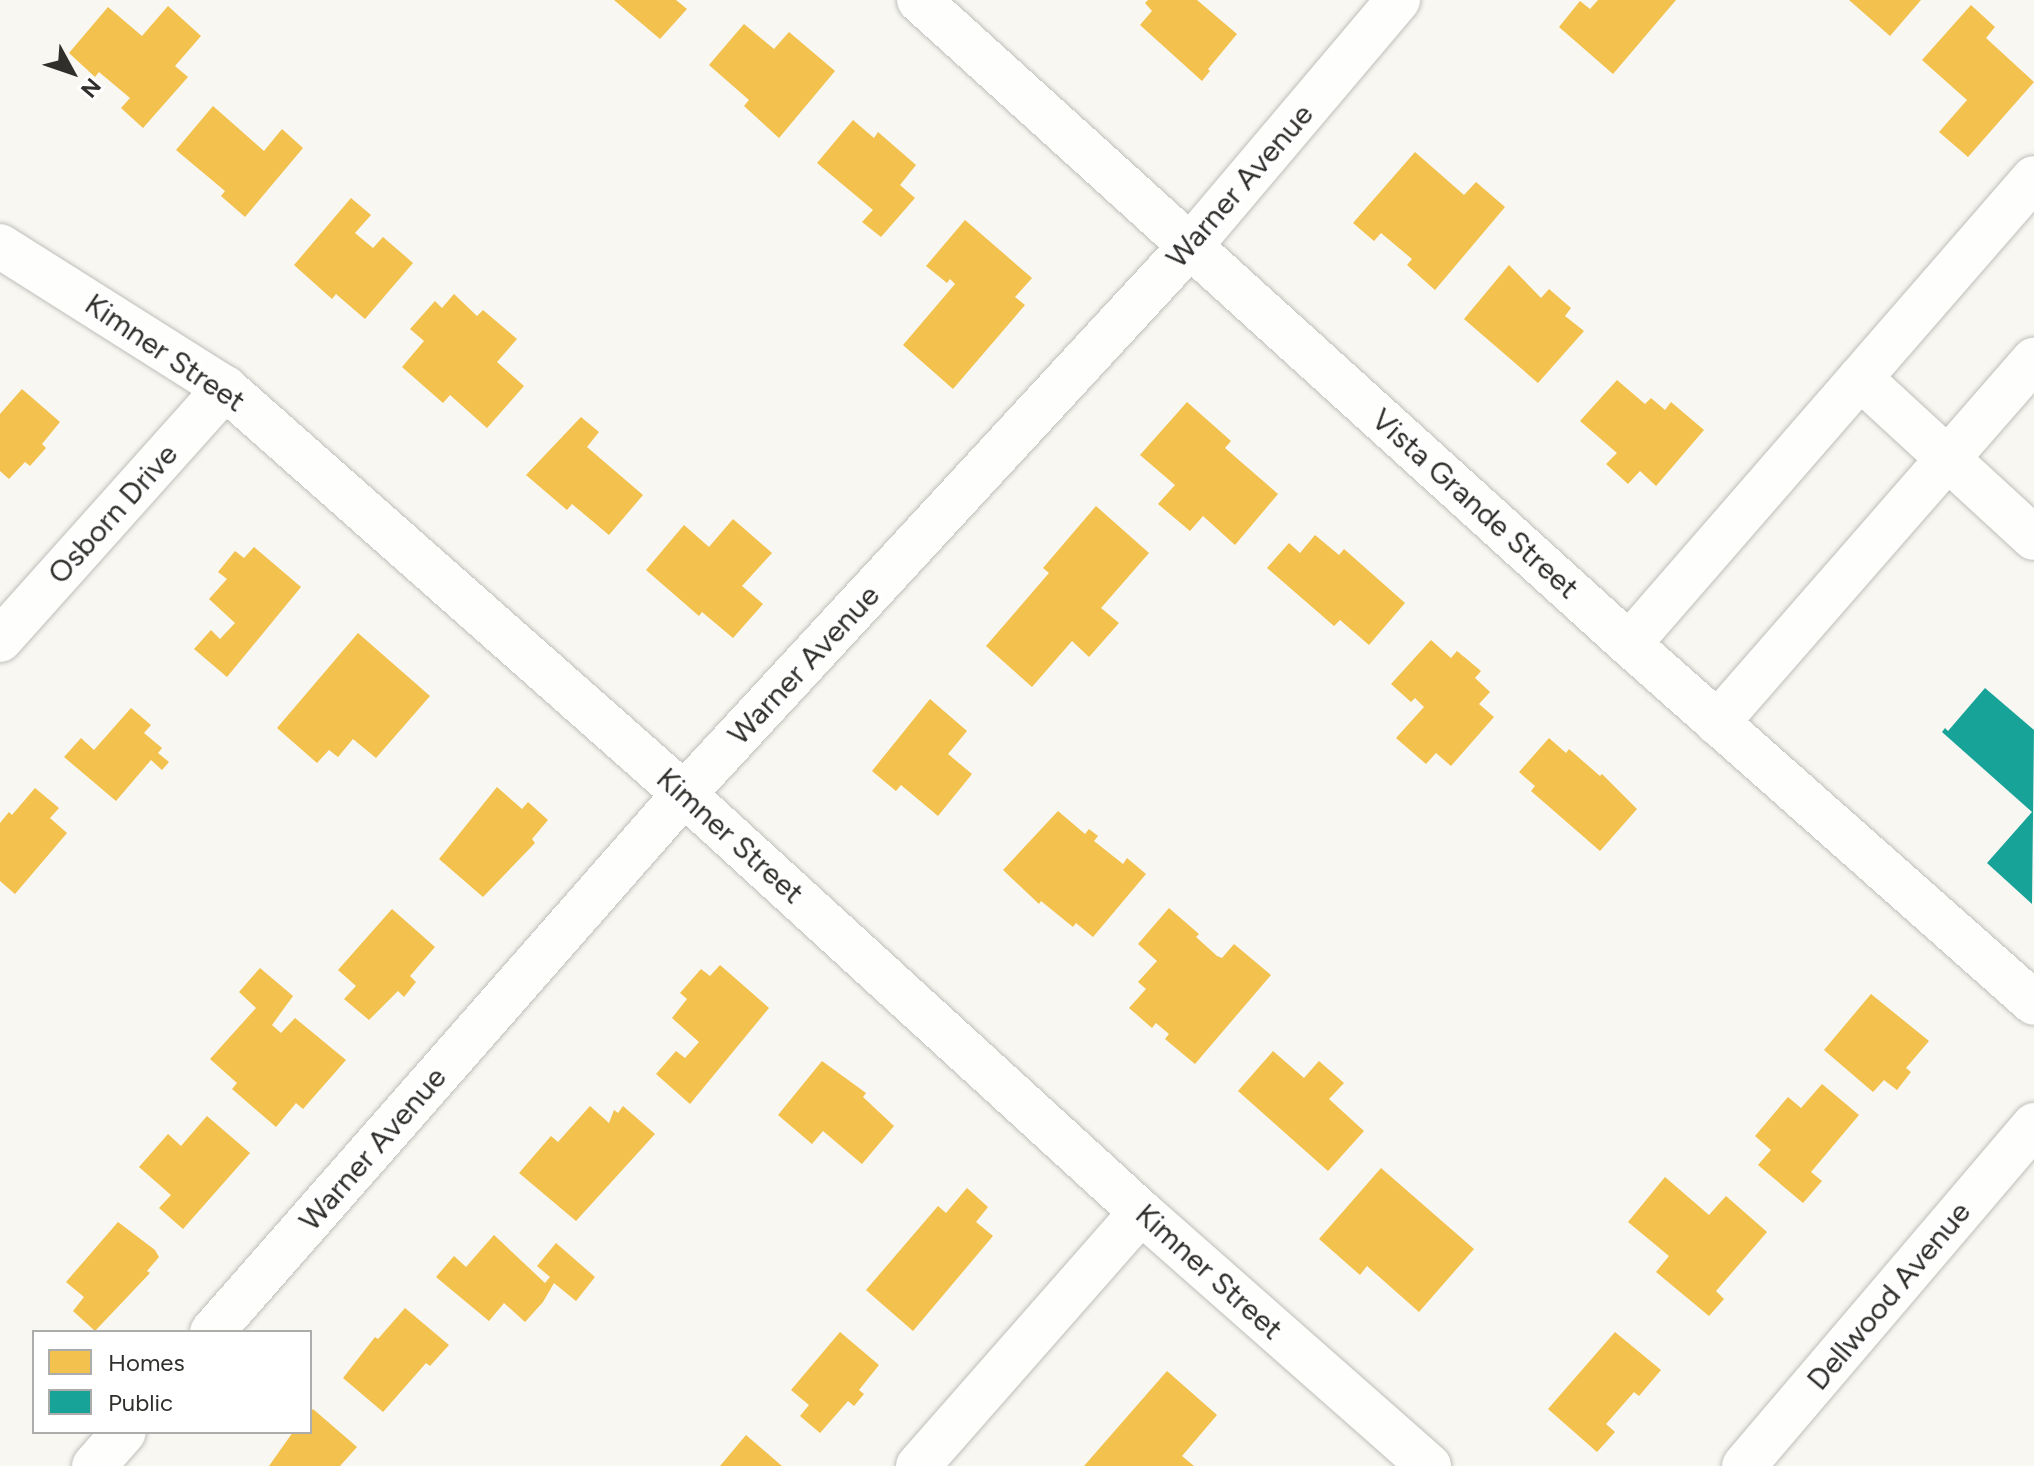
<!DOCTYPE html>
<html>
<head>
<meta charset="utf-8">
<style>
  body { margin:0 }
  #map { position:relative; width:2034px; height:1466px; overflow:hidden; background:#f8f7f2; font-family:Figtree,sans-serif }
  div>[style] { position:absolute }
  .homes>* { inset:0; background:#f2c14e }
  .public>* { inset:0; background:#17a398 }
  .roads { filter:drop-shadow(0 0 2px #bfbeba) drop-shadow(0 0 2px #bfbeba) }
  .minor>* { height:44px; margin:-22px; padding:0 22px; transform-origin:22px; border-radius:22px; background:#fefefd }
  span { translate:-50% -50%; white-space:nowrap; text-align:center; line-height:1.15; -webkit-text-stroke:8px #fff; paint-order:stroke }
  .street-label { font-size:30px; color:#302f2c }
  .legend { position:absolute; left:32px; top:1330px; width:280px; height:104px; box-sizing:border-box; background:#fff; border:2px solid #acacab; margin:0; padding:10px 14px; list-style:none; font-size:24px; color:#302f2c }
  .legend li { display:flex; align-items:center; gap:16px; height:40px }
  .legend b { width:40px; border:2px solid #acacab }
  .north { position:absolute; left:32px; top:32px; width:80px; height:80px; -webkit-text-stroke:6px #fff; paint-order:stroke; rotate:130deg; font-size:22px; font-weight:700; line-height:32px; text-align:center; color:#302f2c }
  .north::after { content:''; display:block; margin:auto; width:28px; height:36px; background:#302f2c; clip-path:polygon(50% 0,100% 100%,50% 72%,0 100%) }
</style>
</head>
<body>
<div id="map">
  <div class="homes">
    <div style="clip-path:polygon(614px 0,676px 0,687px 9px,660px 39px)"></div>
    <div style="clip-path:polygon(1148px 0,1197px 0,1237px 34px,1208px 69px,1210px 71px,1202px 81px,1140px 25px,1152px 11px,1145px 3px)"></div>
    <div style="clip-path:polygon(1598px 0,1676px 0,1613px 74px,1559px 27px,1580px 1px,1590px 9px)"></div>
    <div style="clip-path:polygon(1849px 0,1921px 0,1890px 36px)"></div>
    <div style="clip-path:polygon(1971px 5px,1995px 27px,1986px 38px,2034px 82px,1968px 157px,1939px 132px,1967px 100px,1922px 60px)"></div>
    <div style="clip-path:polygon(168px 6px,201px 36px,175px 66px,188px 77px,143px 128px,121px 108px,130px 98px,99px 72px,95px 77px,69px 53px,108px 7px,142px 36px)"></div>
    <div style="clip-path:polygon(744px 24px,774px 49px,789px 32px,835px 71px,779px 138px,744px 106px,749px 100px,709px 65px)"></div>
    <div style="clip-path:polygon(213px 106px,264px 151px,282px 129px,303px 148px,245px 217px,221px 196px,225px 191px,176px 150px)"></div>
    <div style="clip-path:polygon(853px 120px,874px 138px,878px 132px,916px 165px,900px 185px,915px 198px,881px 237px,862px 222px,873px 210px,817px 163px)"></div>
    <div style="clip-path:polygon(1415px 152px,1464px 195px,1476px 182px,1505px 207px,1435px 290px,1407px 265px,1412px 259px,1381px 233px,1374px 241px,1353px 223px)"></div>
    <div style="clip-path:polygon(351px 198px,371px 215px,355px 233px,373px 248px,383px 237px,413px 263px,365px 319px,336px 294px,332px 299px,294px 265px)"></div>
    <div style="clip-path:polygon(965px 220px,1032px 278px,1015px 297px,1025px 305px,953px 389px,903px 345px,955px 284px,950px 279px,947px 283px,926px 266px)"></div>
    <div style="clip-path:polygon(1509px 265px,1541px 298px,1549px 289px,1571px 308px,1565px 316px,1584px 331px,1538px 383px,1464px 319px)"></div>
    <div style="clip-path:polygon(454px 294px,477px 316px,483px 310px,517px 339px,497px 362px,524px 386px,487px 428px,450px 395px,443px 403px,402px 367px,424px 341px,410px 329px,435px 301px,442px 308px)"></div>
    <div style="clip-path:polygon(1617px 380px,1645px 404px,1651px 398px,1665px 410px,1671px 402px,1704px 430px,1656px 486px,1640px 471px,1628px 484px,1606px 464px,1617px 453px,1580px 421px)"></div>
    <div style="clip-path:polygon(22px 389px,60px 422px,42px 444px,46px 448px,30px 466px,25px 462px,9px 479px,0 471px,0 414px)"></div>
    <div style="clip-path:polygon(1187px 402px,1231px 441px,1225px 448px,1278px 494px,1235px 545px,1203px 516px,1190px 531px,1158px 504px,1175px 485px,1140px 455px)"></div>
    <div style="clip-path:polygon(581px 417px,599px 432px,587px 447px,643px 495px,609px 535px,572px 504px,567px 510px,526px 475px)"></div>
    <div style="clip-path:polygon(1096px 506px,1149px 553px,1101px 608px,1119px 623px,1089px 657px,1072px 641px,1032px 687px,986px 646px,1049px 573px,1043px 568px)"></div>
    <div style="clip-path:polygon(733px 519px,772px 553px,742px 586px,763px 604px,733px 638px,702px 612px,699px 616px,646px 570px,684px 525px,709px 547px)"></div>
    <div style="clip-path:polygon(1315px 535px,1339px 555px,1344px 549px,1405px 603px,1369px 645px,1340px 620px,1334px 626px,1267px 568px,1289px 543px,1300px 553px)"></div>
    <div style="clip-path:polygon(254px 547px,301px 587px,227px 677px,194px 649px,211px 630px,220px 639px,235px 623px,209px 599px,227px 579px,218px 572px,235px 551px,244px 558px)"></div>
    <div style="clip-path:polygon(358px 633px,430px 696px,376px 758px,353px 739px,338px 757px,329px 750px,317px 763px,277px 728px)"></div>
    <div style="clip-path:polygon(1431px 640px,1451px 658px,1457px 651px,1481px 671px,1475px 678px,1490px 692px,1479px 704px,1494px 717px,1451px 766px,1436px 753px,1426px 764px,1396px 738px,1424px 707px,1415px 698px,1411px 702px,1391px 684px)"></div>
    <div style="clip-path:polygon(930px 699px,967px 731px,948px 754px,972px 774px,938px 816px,901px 785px,896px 791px,872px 771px)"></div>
    <div style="clip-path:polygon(131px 708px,151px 725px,144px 733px,162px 748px,158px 753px,169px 762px,162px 770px,151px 760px,116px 801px,64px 757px,81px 738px,94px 750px)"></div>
    <div style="clip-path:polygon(1549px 738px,1566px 753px,1569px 749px,1600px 776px,1602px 774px,1637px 809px,1600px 851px,1531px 791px,1535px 786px,1519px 772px)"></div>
    <div style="clip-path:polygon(497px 787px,522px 809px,528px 802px,548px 820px,532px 839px,535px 843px,483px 897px,439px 859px)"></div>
    <div style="clip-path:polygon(35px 788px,59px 808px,50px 818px,67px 833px,15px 894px,0 881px,0 823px,9px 812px,12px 815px)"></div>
    <div style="clip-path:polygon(1058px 811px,1085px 834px,1089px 829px,1098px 836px,1094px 841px,1123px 864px,1127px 858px,1146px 874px,1093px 937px,1076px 923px,1073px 927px,1041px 901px,1039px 904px,1003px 870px)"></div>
    <div style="clip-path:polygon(1169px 908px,1199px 934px,1196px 937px,1217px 956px,1222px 958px,1234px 944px,1271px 975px,1195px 1064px,1165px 1039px,1169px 1034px,1156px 1023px,1152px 1028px,1129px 1008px,1146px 989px,1138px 982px,1157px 961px,1138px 944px)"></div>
    <div style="clip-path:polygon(392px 909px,435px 947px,410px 976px,416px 982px,404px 997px,398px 991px,369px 1020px,344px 999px,356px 986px,338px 970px)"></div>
    <div style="clip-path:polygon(720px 965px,769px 1008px,690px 1104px,656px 1074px,676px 1051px,685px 1058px,699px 1042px,672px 1018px,687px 999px,680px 993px,701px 969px,710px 976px)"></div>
    <div style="clip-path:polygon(260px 968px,293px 996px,272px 1025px,281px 1033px,295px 1018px,346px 1060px,303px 1109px,296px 1103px,276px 1127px,232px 1089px,237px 1083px,210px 1059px,256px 1008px,239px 992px)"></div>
    <div style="clip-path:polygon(1871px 994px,1929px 1041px,1906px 1068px,1911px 1072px,1897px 1090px,1884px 1080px,1873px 1092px,1824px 1050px)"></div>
    <div style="clip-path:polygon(1273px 1051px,1304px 1078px,1319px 1061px,1344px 1083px,1329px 1099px,1364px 1131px,1328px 1171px,1238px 1091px)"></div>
    <div style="clip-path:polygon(822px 1061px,866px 1093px,863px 1097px,894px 1126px,862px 1164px,823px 1131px,812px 1144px,778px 1115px)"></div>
    <div style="clip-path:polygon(1822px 1084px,1859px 1115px,1811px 1172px,1822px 1181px,1803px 1203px,1758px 1165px,1771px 1150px,1755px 1136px,1788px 1097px,1801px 1108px)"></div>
    <div style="clip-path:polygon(590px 1106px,609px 1123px,614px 1110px,618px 1113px,623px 1106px,655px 1134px,576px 1221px,519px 1173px,551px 1136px,558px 1142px)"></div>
    <div style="clip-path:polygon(207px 1116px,250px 1153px,183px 1229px,159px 1208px,171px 1195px,139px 1167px,168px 1134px,181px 1146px)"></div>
    <div style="clip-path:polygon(1381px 1168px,1474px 1249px,1419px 1312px,1367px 1266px,1360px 1275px,1319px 1239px)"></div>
    <div style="clip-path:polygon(1665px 1177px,1709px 1215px,1726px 1196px,1767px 1232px,1716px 1291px,1724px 1299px,1709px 1316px,1656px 1272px,1669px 1256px,1628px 1222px)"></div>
    <div style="clip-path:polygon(967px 1188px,988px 1207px,976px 1222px,993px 1236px,913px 1331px,866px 1290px,938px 1206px,946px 1213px)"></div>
    <div style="clip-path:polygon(118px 1222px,155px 1250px,159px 1257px,147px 1271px,150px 1273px,95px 1331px,73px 1311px,84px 1297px,66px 1282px)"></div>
    <div style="clip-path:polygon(494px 1235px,545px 1283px,550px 1277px,537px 1266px,556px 1243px,595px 1277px,576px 1301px,554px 1283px,543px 1302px,525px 1322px,504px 1303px,489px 1321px,436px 1277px,454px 1256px,466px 1267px)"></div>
    <div style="clip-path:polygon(405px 1308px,449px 1345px,430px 1366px,426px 1363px,383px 1412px,343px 1378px,375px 1337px,378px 1339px)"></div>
    <div style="clip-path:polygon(840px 1332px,879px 1365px,859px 1390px,864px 1394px,854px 1406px,848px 1401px,820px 1433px,800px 1416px,809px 1405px,791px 1390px)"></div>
    <div style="clip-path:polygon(1615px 1332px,1661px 1370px,1639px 1396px,1634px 1392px,1606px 1424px,1615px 1432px,1597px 1452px,1548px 1409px)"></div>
    <div style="clip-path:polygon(1167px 1371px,1217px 1415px,1182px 1456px,1194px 1466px,1084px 1466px)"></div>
    <div style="clip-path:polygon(313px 1409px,357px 1447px,340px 1466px,269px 1466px,293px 1432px,310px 1432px,310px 1412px)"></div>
    <div style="clip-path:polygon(746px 1435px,782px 1466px,720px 1466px)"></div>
  </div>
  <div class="public">
    <div style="clip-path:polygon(1985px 688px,2034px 730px,2032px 904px,1987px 863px,2032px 812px,1942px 732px,1945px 728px,1948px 731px)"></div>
  </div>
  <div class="roads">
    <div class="minor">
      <div style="left:919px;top:0;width:959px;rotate:42.21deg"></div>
      <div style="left:1629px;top:644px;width:541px;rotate:41.55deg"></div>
      <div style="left:0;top:246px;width:266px;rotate:32.3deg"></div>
      <div style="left:225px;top:388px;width:613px;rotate:41.49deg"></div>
      <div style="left:684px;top:794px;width:619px;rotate:42.45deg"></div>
      <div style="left:1141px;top:1212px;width:384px;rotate:41.4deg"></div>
      <div style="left:1860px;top:378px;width:236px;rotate:42.6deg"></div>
      <div style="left:0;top:640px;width:338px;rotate:-48.2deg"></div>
      <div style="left:1629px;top:644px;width:617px;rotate:-49.01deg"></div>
      <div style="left:1717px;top:723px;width:482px;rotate:-48.9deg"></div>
      <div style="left:212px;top:1332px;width:716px;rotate:-48.74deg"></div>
      <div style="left:684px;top:794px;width:747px;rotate:-47.28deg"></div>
      <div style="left:1191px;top:245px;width:321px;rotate:-49.8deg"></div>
      <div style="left:94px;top:1466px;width:45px;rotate:-48.6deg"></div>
      <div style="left:918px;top:1466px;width:338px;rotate:-48.7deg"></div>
      <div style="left:1744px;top:1466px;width:448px;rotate:-49.6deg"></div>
    </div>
  </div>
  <div class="street-label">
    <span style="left:1240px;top:186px;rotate:-49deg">Warner Avenue</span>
    <span style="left:165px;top:353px;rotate:34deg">Kimner Street</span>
    <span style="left:1475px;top:504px;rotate:42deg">Vista Grande Street</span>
    <span style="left:113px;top:514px;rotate:-48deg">Osborn Drive</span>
    <span style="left:804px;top:665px;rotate:-47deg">Warner Avenue</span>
    <span style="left:730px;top:836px;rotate:42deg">Kimner Street</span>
    <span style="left:373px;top:1149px;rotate:-49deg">Warner Avenue</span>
    <span style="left:1209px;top:1272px;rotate:42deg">Kimner Street</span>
    <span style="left:1889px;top:1296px;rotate:-50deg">Dellwood Avenue</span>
  </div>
  <ul class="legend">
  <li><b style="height:22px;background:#f2c14e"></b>Homes</li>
  <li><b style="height:22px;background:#17a398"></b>Public</li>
  </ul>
  <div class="north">N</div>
</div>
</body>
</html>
